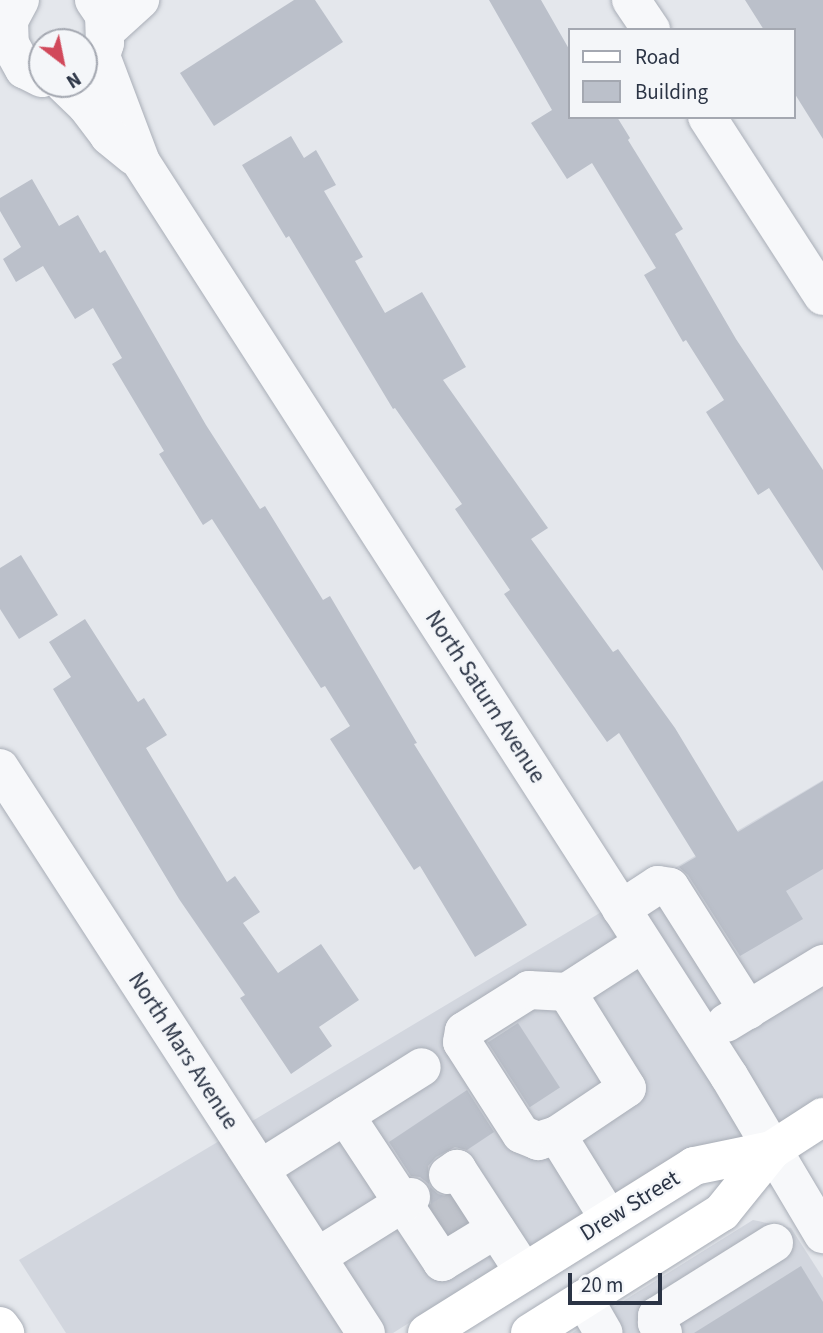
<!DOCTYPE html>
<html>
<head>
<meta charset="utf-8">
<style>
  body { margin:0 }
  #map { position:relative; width:823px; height:1333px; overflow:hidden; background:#e4e7ec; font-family:"Source Sans 3",sans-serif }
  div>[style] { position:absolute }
  .built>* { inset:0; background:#d2d6de }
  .building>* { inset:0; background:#bbc0ca; transform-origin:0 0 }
  .minor-tunnel>* { height:38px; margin-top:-19px; transform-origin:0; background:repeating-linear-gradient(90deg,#bfc3cb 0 38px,transparent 0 57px) }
  .roads { filter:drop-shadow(0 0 2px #a9aeb7) drop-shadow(0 0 2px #a9aeb7) }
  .minor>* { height:38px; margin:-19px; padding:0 19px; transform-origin:19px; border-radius:19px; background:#f7f8fa }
  .major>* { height:38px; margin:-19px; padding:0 19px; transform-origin:19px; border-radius:19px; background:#fff }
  span { translate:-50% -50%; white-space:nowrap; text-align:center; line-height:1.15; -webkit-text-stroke:5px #f4f6f9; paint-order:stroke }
  .street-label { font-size:23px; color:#2b3445 }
  .legend { position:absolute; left:568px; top:28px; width:228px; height:91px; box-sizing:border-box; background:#f4f6f9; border:2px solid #a4a8b1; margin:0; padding:9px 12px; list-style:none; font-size:21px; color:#2b3445 }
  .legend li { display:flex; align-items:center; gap:14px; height:35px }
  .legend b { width:35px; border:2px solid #a4a8b1 }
  .north { position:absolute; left:28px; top:28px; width:70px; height:70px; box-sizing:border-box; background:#f4f6f9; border:2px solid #a4a8b1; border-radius:50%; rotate:148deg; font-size:19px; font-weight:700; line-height:28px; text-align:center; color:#2b3445 }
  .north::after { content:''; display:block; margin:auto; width:24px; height:32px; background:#d1495b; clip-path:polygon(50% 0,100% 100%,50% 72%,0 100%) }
  .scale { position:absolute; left:568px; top:1273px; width:94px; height:32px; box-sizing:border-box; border:4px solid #2b3445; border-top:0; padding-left:9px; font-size:21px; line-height:24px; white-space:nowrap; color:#2b3445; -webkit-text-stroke:5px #f4f6f9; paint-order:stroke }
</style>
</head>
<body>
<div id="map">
  <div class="built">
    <div style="clip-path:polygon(823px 780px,823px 1096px,776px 1125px,631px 894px)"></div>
    <div style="clip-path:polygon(603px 911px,746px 1137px,476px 1281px,473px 1279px,463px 1289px,393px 1333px,386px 1333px,249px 1123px)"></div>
    <div style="clip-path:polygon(221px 1140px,347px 1333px,66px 1333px,19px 1260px)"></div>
    <div style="clip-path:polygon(753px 1220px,791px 1228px,823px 1278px,823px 1333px,572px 1333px)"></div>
  </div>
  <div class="building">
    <div style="clip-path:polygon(294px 0,315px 0,343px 42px,214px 126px,180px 73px)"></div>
    <div style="clip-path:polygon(489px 0,541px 0,569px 49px,569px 117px,617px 117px,630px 138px,628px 140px,683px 229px,675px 234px,736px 339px,823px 470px,823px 571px,769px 488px,758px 495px,706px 412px,724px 400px,686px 340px,683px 342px,644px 275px,656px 268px,592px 163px,567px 179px,531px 123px,552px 110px)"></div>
    <div style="clip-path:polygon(745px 0,823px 0,823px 139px,793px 91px,793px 30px,764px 30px)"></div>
    <div style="clip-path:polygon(291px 136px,304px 158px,316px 150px,336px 185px,324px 191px,363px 257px,355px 261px,385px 313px,422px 292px,466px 367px,443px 380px,548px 528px,531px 539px,613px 652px,618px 649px,675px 728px,738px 832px,823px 781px,823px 869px,786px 891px,803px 919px,740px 956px,688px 875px,679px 867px,696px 857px,619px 733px,607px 742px,504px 594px,510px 590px,455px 509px,462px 504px,395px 408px,393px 409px,289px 236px,286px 238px,242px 165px)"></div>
    <div style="clip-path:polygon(32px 179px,59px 226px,78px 215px,100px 253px,105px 250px,206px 425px,260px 509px,265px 506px,323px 600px,330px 596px,417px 743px,414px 744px,527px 925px,475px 957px,420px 866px,414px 870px,330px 739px,350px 726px,325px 686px,321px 688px,212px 519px,203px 525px,159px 454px,164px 451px,112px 364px,122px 358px,93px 308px,75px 319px,43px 266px,16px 282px,3px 259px,21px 247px,0 211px,0 198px)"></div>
    <div style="clip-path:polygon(21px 555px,58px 615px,19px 639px,0 609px,0 568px)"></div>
    <div style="clip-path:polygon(85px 619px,138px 702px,144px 698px,167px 735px,146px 748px,227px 882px,235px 876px,260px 912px,243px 923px,278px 973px,321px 944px,359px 1000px,319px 1027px,332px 1046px,291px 1074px,240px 998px,245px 995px,179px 899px,53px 689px,71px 677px,49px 642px)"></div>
    <div style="left:518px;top:1023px;width:77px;height:36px;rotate:57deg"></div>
    <div style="clip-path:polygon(467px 1090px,494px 1132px,467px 1150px,455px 1147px,436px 1157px,428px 1166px,429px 1184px,420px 1177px,411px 1176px,389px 1142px)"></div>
    <div style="clip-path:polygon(430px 1187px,438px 1194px,449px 1197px,465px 1222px,449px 1232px,431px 1206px)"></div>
    <div style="clip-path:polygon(801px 1266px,823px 1302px,823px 1333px,694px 1333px)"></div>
  </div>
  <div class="minor-tunnel">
    <div style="left:431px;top:1226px;width:42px;rotate:-31.4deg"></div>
  </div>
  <div class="roads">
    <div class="minor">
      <div style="left:20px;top:0;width:24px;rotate:118deg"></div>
      <div style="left:9px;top:21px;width:23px;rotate:88deg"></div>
      <div style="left:10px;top:44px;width:29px;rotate:61deg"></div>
      <div style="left:24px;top:69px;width:20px;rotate:27deg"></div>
      <div style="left:631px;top:0;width:36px;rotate:56deg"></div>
      <div style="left:107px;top:30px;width:45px;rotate:-42.3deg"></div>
      <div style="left:101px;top:56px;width:113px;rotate:69.3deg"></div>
      <div style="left:141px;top:162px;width:1087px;rotate:57.25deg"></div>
      <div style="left:729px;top:1076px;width:184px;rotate:59.3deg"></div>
      <div style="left:84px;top:72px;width:23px;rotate:-43deg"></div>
      <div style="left:101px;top:56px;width:14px;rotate:-73deg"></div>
      <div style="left:105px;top:43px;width:28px;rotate:-92deg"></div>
      <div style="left:104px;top:15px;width:18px;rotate:-124deg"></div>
      <div style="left:64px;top:84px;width:30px;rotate:44deg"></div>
      <div style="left:86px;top:105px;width:39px;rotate:53deg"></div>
      <div style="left:109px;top:136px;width:32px;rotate:39deg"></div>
      <div style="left:707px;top:117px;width:213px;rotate:57.1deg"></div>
      <div style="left:0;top:768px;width:673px;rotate:57.07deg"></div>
      <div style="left:621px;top:909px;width:44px;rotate:-33deg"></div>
      <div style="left:658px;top:885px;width:12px;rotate:9deg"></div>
      <div style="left:670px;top:887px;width:146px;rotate:57.6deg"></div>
      <div style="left:726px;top:1023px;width:114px;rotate:-31.3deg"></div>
      <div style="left:557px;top:1135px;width:20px;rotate:162deg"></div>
      <div style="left:538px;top:1141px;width:18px;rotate:-158deg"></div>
      <div style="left:521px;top:1134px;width:109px;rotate:-122.7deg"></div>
      <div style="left:462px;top:1042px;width:11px;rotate:-80deg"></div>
      <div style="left:464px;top:1031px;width:77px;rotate:-32.2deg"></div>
      <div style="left:529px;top:990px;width:38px;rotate:3deg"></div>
      <div style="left:260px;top:1169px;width:191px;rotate:-32.2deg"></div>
      <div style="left:448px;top:1175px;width:11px;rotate:-34deg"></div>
      <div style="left:457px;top:1169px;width:123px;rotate:57deg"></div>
      <div style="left:411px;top:1197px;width:10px;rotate:143deg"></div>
      <div style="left:403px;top:1203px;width:71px;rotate:56.5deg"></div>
      <div style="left:442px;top:1262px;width:63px;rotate:-31.4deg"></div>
      <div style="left:609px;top:1219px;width:99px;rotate:-121.8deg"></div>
      <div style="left:557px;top:1135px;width:84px;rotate:-33.9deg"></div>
      <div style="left:627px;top:1088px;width:113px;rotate:-122deg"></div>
      <div style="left:567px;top:992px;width:90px;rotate:-32.8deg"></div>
      <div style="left:317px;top:1257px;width:102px;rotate:-32.1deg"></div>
      <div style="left:403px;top:1203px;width:105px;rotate:-123.4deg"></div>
      <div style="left:584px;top:1299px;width:39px;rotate:60deg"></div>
      <div style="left:663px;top:1333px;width:12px;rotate:-121deg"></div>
      <div style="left:657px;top:1323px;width:7px;rotate:-90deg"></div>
      <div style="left:657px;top:1316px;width:138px;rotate:-32deg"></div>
    </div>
    <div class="major">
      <div style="left:0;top:1326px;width:9px;rotate:54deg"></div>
      <div style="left:427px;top:1333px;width:315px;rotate:-32deg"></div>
      <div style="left:694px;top:1166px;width:80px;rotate:-11.6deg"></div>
      <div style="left:530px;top:1333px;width:227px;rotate:-32.2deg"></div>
      <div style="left:722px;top:1212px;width:80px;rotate:-51.1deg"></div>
      <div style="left:772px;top:1150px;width:61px;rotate:-32.9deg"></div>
    </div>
  </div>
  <div class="street-label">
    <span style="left:485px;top:697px;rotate:57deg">North Saturn Avenue</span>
    <span style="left:183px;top:1051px;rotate:57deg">North Mars Avenue</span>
    <span style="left:630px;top:1206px;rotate:-32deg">Drew Street</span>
  </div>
  <ul class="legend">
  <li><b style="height:9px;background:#fff"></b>Road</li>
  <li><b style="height:19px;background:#bbc0ca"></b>Building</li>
  </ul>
  <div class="north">N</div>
  <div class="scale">20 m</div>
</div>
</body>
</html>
